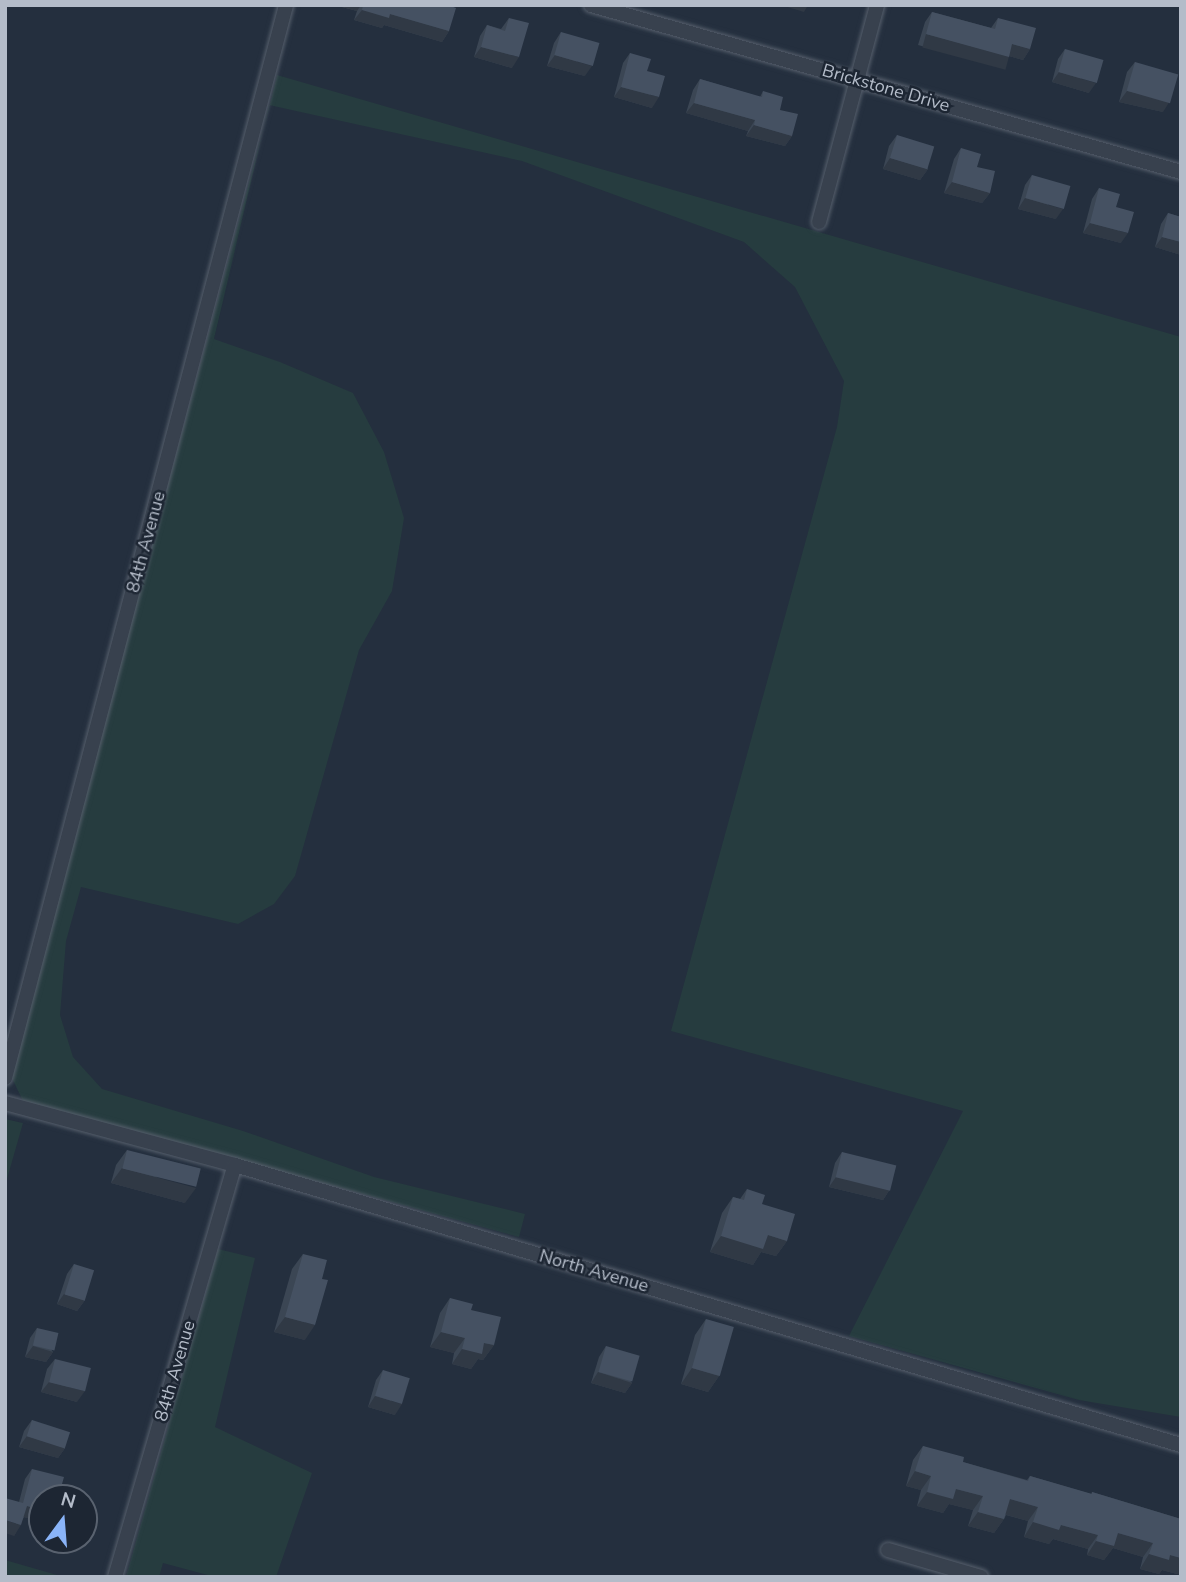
<!DOCTYPE html>
<html>
<head>
<meta charset="utf-8">
<style>
  body { margin:0 }
  #map { position:relative; width:1186px; height:1582px; overflow:hidden; background:#242f3e; font-family:"Nunito Sans",sans-serif }
  div>[style] { position:absolute }
  .green>* { inset:0; background:#263c3f }
  .roads { filter:drop-shadow(0 0 2px #565f6c) drop-shadow(0 0 2px #565f6c) }
  .street>* { height:14px; margin:-7px; padding:0 7px; transform-origin:7px; border-radius:7px; background:#38414e }
  .wall>* { inset:0; background:#3b4654 }
  .shaded-wall>* { inset:0; background:#303945; transform-origin:0 0 }
  .building>* { inset:0; background:#455162; transform-origin:0 0 }
  span { translate:-50% -50%; white-space:nowrap; text-align:center; line-height:1.15; -webkit-text-stroke:5px #1d2633; paint-order:stroke }
  .street-label { font-size:18px; color:#b4bcc9 }
  .frame { position:absolute; inset:0; border:7px solid #b4bcc9; pointer-events:none }
  .north { position:absolute; left:28px; top:1484px; width:70px; height:70px; box-sizing:border-box; background:#1d2633; border:2px solid #59626f; border-radius:50%; rotate:16deg; font-size:19px; font-weight:700; line-height:28px; text-align:center; color:#b4bcc9 }
  .north::after { content:''; display:block; margin:auto; width:24px; height:32px; background:#8ab4f8; clip-path:polygon(50% 0,100% 100%,50% 72%,0 100%) }
</style>
</head>
<body>
<div id="map">
  <div class="green">
    <div style="clip-path:polygon(277px 75px,1181px 337px,1181px 1417px,1079px 1400px,849px 1336px,963px 1111px,671px 1031px,837px 427px,844px 381px,795px 287px,744px 242px,522px 161px,269px 105px,214px 339px,280px 362px,353px 393px,384px 452px,404px 518px,392px 591px,359px 650px,295px 876px,274px 904px,238px 924px,81px 887px,66px 941px,60px 1015px,73px 1057px,102px 1089px,243px 1131px,374px 1177px,525px 1214px,519px 1237px,23px 1101px,10px 1074px,270px 104px)"></div>
    <div style="clip-path:polygon(5px 1119px,23px 1123px,5px 1186px)"></div>
    <div style="clip-path:polygon(218px 1249px,255px 1258px,215px 1427px,312px 1473px,276px 1577px,215px 1577px,163px 1563px,159px 1577px,126px 1577px)"></div>
    <div style="clip-path:polygon(5px 1560px,64px 1577px,5px 1577px)"></div>
  </div>
  <div class="roads">
    <div class="street">
      <div style="left:591px;top:5px;width:613px;rotate:15.8deg"></div>
      <div style="left:819px;top:222px;width:225px;rotate:-75deg"></div>
      <div style="left:5px;top:1078px;width:1109px;rotate:-75.32deg"></div>
      <div style="left:5px;top:1103px;width:238px;rotate:15.1deg"></div>
      <div style="left:235px;top:1165px;width:987px;rotate:16.49deg"></div>
      <div style="left:888px;top:1550px;width:97px;rotate:16.2deg"></div>
      <div style="left:115px;top:1577px;width:429px;rotate:-73.8deg"></div>
    </div>
  </div>
  <div class="wall">
    <div style="clip-path:polygon(342px 5px,448px 5px,449px 31px,442px 42px,384px 25px,382px 28px,354px 20px,357px 11px,342px 7px)"></div>
    <div style="clip-path:polygon(932px 12px,991px 28px,998px 18px,1030px 49px,1023px 60px,1009px 56px,1002px 68px,918px 45px,925px 22px)"></div>
    <div style="clip-path:polygon(509px 18px,512px 68px,474px 57px,480px 36px,487px 25px,501px 29px)"></div>
    <div style="clip-path:polygon(561px 32px,585px 76px,547px 66px,554px 43px)"></div>
    <div style="clip-path:polygon(1065px 49px,1089px 93px,1052px 82px,1058px 59px)"></div>
    <div style="clip-path:polygon(630px 53px,647px 71px,652px 108px,614px 97px,623px 63px)"></div>
    <div style="clip-path:polygon(1135px 62px,1163px 112px,1119px 102px,1127px 72px)"></div>
    <div style="clip-path:polygon(700px 79px,760px 97px,763px 91px,780px 110px,792px 136px,785px 146px,746px 136px,748px 131px,686px 113px,693px 90px)"></div>
    <div style="clip-path:polygon(897px 135px,928px 169px,920px 180px,883px 169px,889px 146px)"></div>
    <div style="clip-path:polygon(961px 148px,977px 167px,990px 193px,982px 203px,944px 193px,954px 159px)"></div>
    <div style="clip-path:polygon(1032px 175px,1056px 219px,1018px 209px,1025px 185px)"></div>
    <div style="clip-path:polygon(1099px 188px,1116px 207px,1121px 243px,1083px 233px,1092px 199px)"></div>
    <div style="clip-path:polygon(1168px 213px,1181px 217px,1181px 255px,1155px 247px,1161px 224px)"></div>
    <div style="clip-path:polygon(127px 1150px,185px 1203px,111px 1183px,116px 1165px)"></div>
    <div style="clip-path:polygon(842px 1152px,890px 1189px,883px 1200px,829px 1187px,835px 1163px)"></div>
    <div style="clip-path:polygon(747px 1189px,762px 1204px,787px 1241px,776px 1256px,761px 1252px,753px 1265px,710px 1252px,722px 1213px,733px 1197px,740px 1199px)"></div>
    <div style="clip-path:polygon(303px 1254px,305px 1340px,274px 1332px,292px 1269px)"></div>
    <div style="clip-path:polygon(74px 1264px,85px 1300px,77px 1311px,57px 1304px,67px 1274px)"></div>
    <div style="clip-path:polygon(450px 1298px,471px 1310px,494px 1345px,483px 1360px,478px 1359px,471px 1369px,452px 1364px,454px 1353px,430px 1347px,440px 1313px)"></div>
    <div style="clip-path:polygon(706px 1319px,719px 1376px,708px 1392px,681px 1384px,695px 1335px)"></div>
    <div style="clip-path:polygon(37px 1328px,53px 1352px,46px 1362px,25px 1357px,30px 1338px)"></div>
    <div style="clip-path:polygon(606px 1346px,632px 1383px,625px 1393px,591px 1383px,599px 1357px)"></div>
    <div style="clip-path:polygon(55px 1359px,77px 1402px,41px 1392px,47px 1369px)"></div>
    <div style="clip-path:polygon(383px 1370px,395px 1415px,368px 1407px,376px 1380px)"></div>
    <div style="clip-path:polygon(32px 1420px,65px 1448px,58px 1458px,19px 1447px,24px 1431px)"></div>
    <div style="clip-path:polygon(923px 1446px,963px 1462px,1027px 1480px,1030px 1476px,1091px 1494px,1092px 1492px,1181px 1519px,1181px 1575px,1162px 1570px,1159px 1574px,1140px 1569px,1143px 1557px,1113px 1548px,1104px 1560px,1087px 1555px,1088px 1549px,1053px 1539px,1049px 1544px,1024px 1537px,1028px 1521px,1006px 1515px,1004px 1519px,994px 1533px,968px 1526px,973px 1510px,949px 1504px,943px 1513px,917px 1506px,921px 1490px,906px 1486px,913px 1460px)"></div>
    <div style="clip-path:polygon(32px 1469px,42px 1498px,42px 1522px,24px 1517px,14px 1536px,19px 1502px,25px 1479px)"></div>
  </div>
  <div class="shaded-wall">
    <div style="clip-path:polygon(343px 5px,361px 5px,357px 11px,342px 7px)"></div>
    <div style="clip-path:polygon(784px 5px,808px 5px,804px 12px,784px 6px)"></div>
    <div style="clip-path:polygon(362px 10px,390px 14px,449px 31px,442px 42px,384px 25px,382px 28px,354px 20px)"></div>
    <div style="left:926px;top:34px;width:86px;height:14px;rotate:15deg"></div>
    <div style="clip-path:polygon(1012px 44px,1030px 49px,1023px 60px,1005px 55px)"></div>
    <div style="clip-path:polygon(481px 47px,519px 57px,512px 68px,474px 57px)"></div>
    <div style="clip-path:polygon(555px 55px,592px 66px,585px 76px,547px 66px)"></div>
    <div style="clip-path:polygon(1059px 72px,1096px 83px,1089px 93px,1052px 82px)"></div>
    <div style="clip-path:polygon(621px 87px,659px 97px,652px 108px,614px 97px)"></div>
    <div style="clip-path:polygon(1127px 91px,1170px 101px,1163px 112px,1119px 102px)"></div>
    <div style="clip-path:polygon(694px 103px,755px 120px,748px 131px,686px 113px)"></div>
    <div style="clip-path:polygon(754px 125px,792px 136px,785px 146px,746px 136px)"></div>
    <div style="clip-path:polygon(890px 158px,928px 169px,920px 180px,883px 169px)"></div>
    <div style="clip-path:polygon(952px 182px,990px 193px,982px 203px,944px 193px)"></div>
    <div style="clip-path:polygon(1025px 198px,1063px 209px,1056px 219px,1018px 209px)"></div>
    <div style="clip-path:polygon(1090px 223px,1128px 233px,1121px 243px,1083px 233px)"></div>
    <div style="clip-path:polygon(1162px 237px,1181px 242px,1181px 255px,1155px 247px)"></div>
    <div style="clip-path:polygon(122px 1168px,196px 1188px,185px 1203px,111px 1183px)"></div>
    <div style="clip-path:polygon(836px 1177px,890px 1189px,883px 1200px,829px 1187px)"></div>
    <div style="clip-path:polygon(768px 1235px,787px 1241px,776px 1256px,761px 1252px,753px 1265px,710px 1252px,721px 1236px)"></div>
    <div style="clip-path:polygon(64px 1294px,85px 1300px,77px 1311px,57px 1304px)"></div>
    <div style="clip-path:polygon(285px 1317px,315px 1325px,305px 1340px,274px 1332px)"></div>
    <div style="clip-path:polygon(441px 1332px,465px 1338px,454px 1353px,430px 1347px)"></div>
    <div style="clip-path:polygon(484px 1343px,494px 1345px,483px 1360px,478px 1359px,471px 1369px,452px 1364px,462px 1349px)"></div>
    <div style="clip-path:polygon(33px 1346px,53px 1352px,46px 1362px,25px 1357px)"></div>
    <div style="clip-path:polygon(692px 1368px,719px 1376px,708px 1392px,681px 1384px)"></div>
    <div style="clip-path:polygon(598px 1372px,632px 1383px,625px 1393px,591px 1383px)"></div>
    <div style="clip-path:polygon(49px 1382px,85px 1391px,77px 1402px,41px 1392px)"></div>
    <div style="clip-path:polygon(375px 1396px,402px 1404px,395px 1415px,368px 1407px)"></div>
    <div style="clip-path:polygon(27px 1436px,65px 1448px,58px 1458px,19px 1447px)"></div>
    <div style="clip-path:polygon(915px 1471px,931px 1476px,921px 1490px,906px 1486px)"></div>
    <div style="clip-path:polygon(956px 1489px,983px 1496px,973px 1510px,949px 1504px,943px 1513px,917px 1506px,927px 1492px)"></div>
    <div style="clip-path:polygon(1010px 1499px,1038px 1507px,1028px 1521px,1000px 1513px)"></div>
    <div style="clip-path:polygon(27px 1506px,42px 1510px,42px 1522px,20px 1516px)"></div>
    <div style="clip-path:polygon(978px 1512px,1004px 1519px,994px 1533px,968px 1526px)"></div>
    <div style="clip-path:polygon(5px 1520px,21px 1525px,14px 1536px,5px 1533px)"></div>
    <div style="clip-path:polygon(1033px 1522px,1061px 1525px,1098px 1535px,1088px 1549px,1053px 1539px,1049px 1544px,1024px 1537px)"></div>
    <div style="clip-path:polygon(1118px 1533px,1153px 1543px,1143px 1557px,1113px 1548px,1104px 1560px,1087px 1555px,1096px 1541px)"></div>
    <div style="clip-path:polygon(1149px 1554px,1170px 1555px,1181px 1558px,1181px 1575px,1162px 1570px,1159px 1574px,1140px 1569px)"></div>
  </div>
  <div class="building">
    <div style="clip-path:polygon(363px 5px,448px 5px,456px 8px,449px 31px,390px 14px,389px 18px,362px 10px)"></div>
    <div style="clip-path:polygon(932px 12px,995px 29px,998px 18px,1036px 28px,1030px 49px,1012px 44px,1009px 57px,926px 34px)"></div>
    <div style="clip-path:polygon(509px 18px,529px 23px,519px 57px,481px 47px,487px 25px,505px 31px)"></div>
    <div style="left:561px;top:32px;width:40px;height:24px;rotate:16deg"></div>
    <div style="left:1065px;top:49px;width:40px;height:24px;rotate:16deg"></div>
    <div style="clip-path:polygon(630px 53px,651px 59px,647px 71px,665px 76px,659px 97px,621px 87px)"></div>
    <div style="left:1135px;top:62px;width:45px;height:30px;rotate:16deg"></div>
    <div style="clip-path:polygon(700px 79px,762px 97px,763px 91px,783px 97px,780px 110px,798px 114px,792px 136px,754px 125px,755px 120px,694px 103px)"></div>
    <div style="left:897px;top:135px;width:39px;height:24px;rotate:17deg"></div>
    <div style="clip-path:polygon(961px 148px,981px 154px,977px 167px,995px 171px,990px 193px,952px 182px)"></div>
    <div style="left:1032px;top:175px;width:40px;height:24px;rotate:16deg"></div>
    <div style="clip-path:polygon(1099px 188px,1120px 194px,1116px 207px,1134px 212px,1128px 233px,1090px 223px)"></div>
    <div style="clip-path:polygon(1168px 213px,1181px 217px,1181px 242px,1162px 237px)"></div>
    <div style="left:127px;top:1150px;width:76px;height:19px;rotate:14deg"></div>
    <div style="left:842px;top:1152px;width:56px;height:26px;rotate:14deg"></div>
    <div style="clip-path:polygon(747px 1189px,765px 1195px,762px 1204px,795px 1214px,787px 1241px,768px 1235px,763px 1249px,721px 1236px,733px 1197px,744px 1200px)"></div>
    <div style="clip-path:polygon(303px 1254px,327px 1260px,322px 1279px,328px 1280px,315px 1325px,285px 1317px)"></div>
    <div style="left:74px;top:1264px;width:21px;height:32px;rotate:17deg"></div>
    <div style="clip-path:polygon(450px 1298px,473px 1304px,471px 1310px,501px 1317px,494px 1345px,484px 1343px,482px 1354px,462px 1349px,465px 1338px,441px 1332px)"></div>
    <div style="left:706px;top:1319px;width:29px;height:51px;rotate:16deg"></div>
    <div style="left:37px;top:1328px;width:22px;height:18px;rotate:13deg"></div>
    <div style="left:606px;top:1346px;width:35px;height:27px;rotate:16deg"></div>
    <div style="left:55px;top:1359px;width:37px;height:24px;rotate:14deg"></div>
    <div style="left:383px;top:1370px;width:28px;height:27px;rotate:17deg"></div>
    <div style="left:32px;top:1420px;width:40px;height:17px;rotate:18deg"></div>
    <div style="clip-path:polygon(923px 1446px,964px 1457px,963px 1462px,1028px 1481px,1030px 1476px,1092px 1494px,1092px 1492px,1181px 1519px,1181px 1558px,1170px 1555px,1169px 1560px,1149px 1554px,1153px 1543px,1118px 1533px,1114px 1546px,1096px 1541px,1098px 1535px,1061px 1525px,1059px 1530px,1033px 1522px,1038px 1507px,1010px 1499px,1004px 1519px,978px 1512px,983px 1496px,956px 1489px,953px 1499px,927px 1492px,931px 1476px,915px 1471px)"></div>
    <div style="clip-path:polygon(32px 1469px,64px 1477px,58px 1498px,42px 1498px,42px 1510px,27px 1506px,21px 1525px,5px 1520px,5px 1498px,23px 1503px)"></div>
  </div>
  <div class="street-label">
    <span style="left:886px;top:88px;rotate:16deg">Brickstone Drive</span>
    <span style="left:146px;top:542px;rotate:-75deg">84th Avenue</span>
    <span style="left:594px;top:1271px;rotate:16deg">North Avenue</span>
    <span style="left:175px;top:1371px;rotate:-74deg">84th Avenue</span>
  </div>
  <div class="frame"></div>
  <div class="north">N</div>
</div>
</body>
</html>
